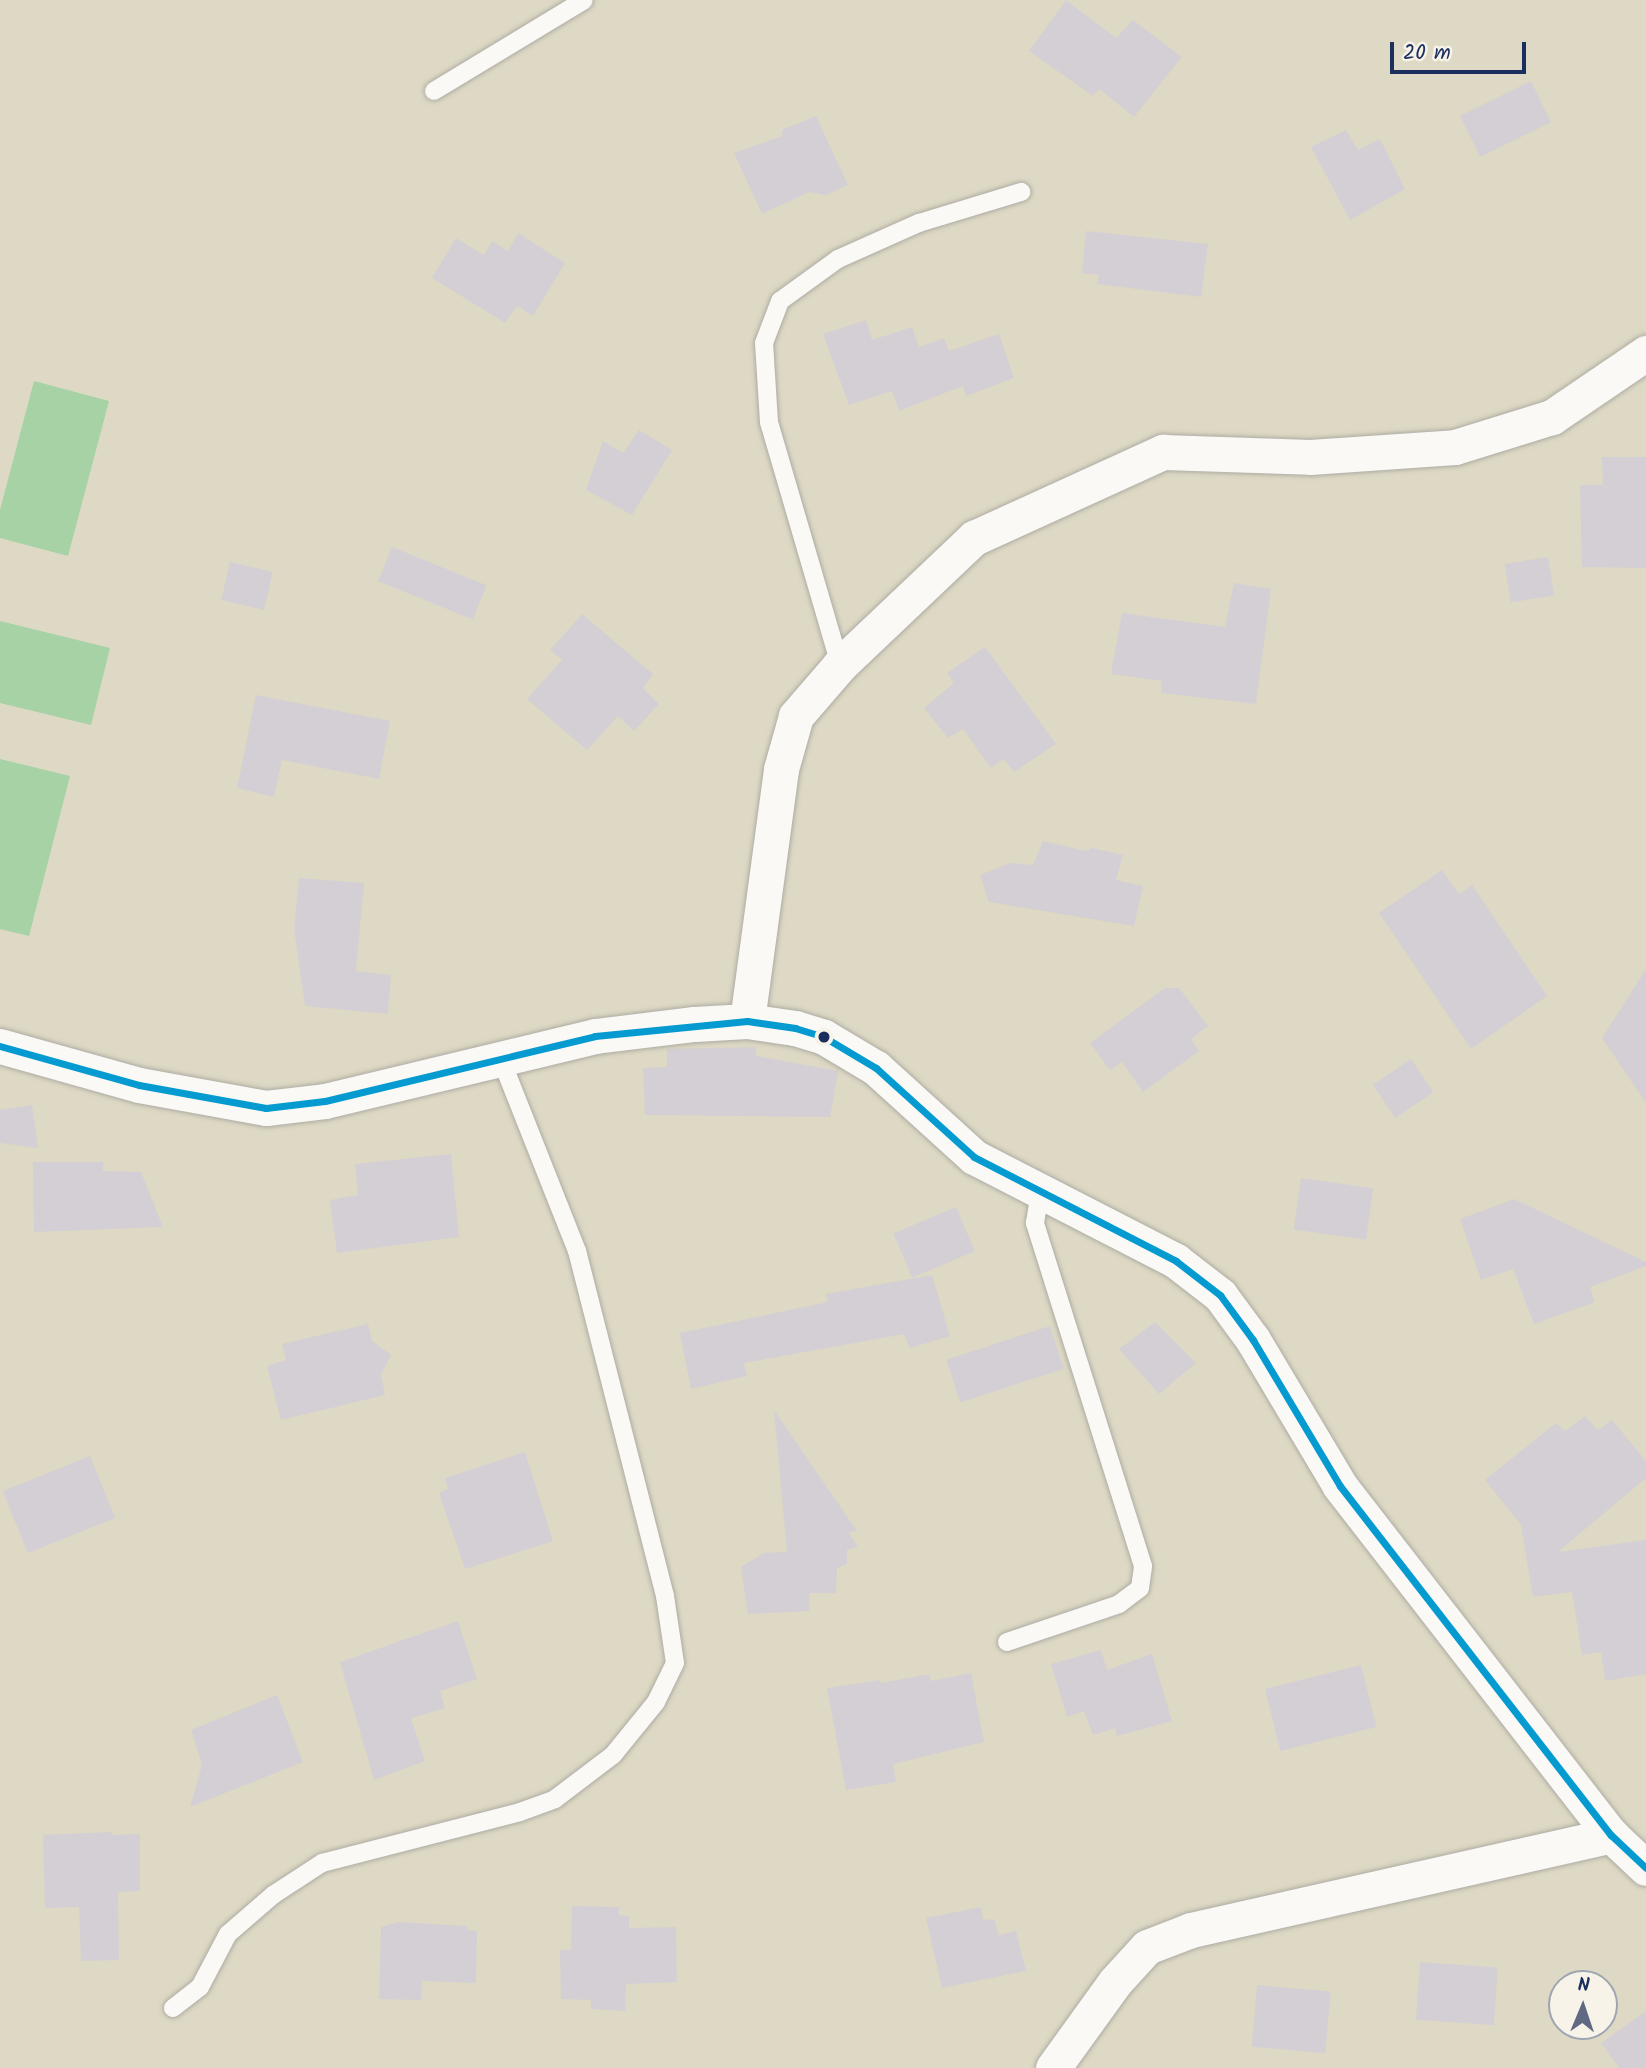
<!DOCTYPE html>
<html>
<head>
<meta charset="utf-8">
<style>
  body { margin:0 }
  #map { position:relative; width:1646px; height:2068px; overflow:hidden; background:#ded9c4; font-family:Kalam,sans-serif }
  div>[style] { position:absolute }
  .green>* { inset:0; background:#a6d2a6 }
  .building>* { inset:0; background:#d4cfd4; transform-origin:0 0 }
  .roads { filter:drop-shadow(0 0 2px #adaca4) drop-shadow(0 0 2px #adaca4) }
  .lane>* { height:18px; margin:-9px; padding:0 9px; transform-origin:9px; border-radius:9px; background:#faf9f6 }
  .street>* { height:35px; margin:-17.5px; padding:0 17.5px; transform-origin:17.5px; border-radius:17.5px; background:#faf9f6 }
  .bus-1>* { height:7px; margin:-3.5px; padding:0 3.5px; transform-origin:3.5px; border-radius:3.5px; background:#059bd0 }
  .dots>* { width:19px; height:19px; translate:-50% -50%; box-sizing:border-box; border:4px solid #f7f3e8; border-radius:50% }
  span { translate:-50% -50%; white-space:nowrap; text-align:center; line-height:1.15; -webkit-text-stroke:5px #f7f3e8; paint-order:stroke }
  .north { position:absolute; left:1548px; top:1970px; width:70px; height:70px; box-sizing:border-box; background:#f7f3e8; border:2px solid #9fa5b1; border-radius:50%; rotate:2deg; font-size:19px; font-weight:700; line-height:28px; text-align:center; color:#1b2f5e }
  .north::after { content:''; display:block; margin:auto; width:24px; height:32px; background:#5f6a82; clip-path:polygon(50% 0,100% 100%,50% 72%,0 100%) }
  .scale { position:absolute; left:1390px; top:42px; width:136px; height:32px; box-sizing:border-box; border:4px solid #1b2f5e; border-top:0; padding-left:9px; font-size:21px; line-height:24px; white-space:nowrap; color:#1b2f5e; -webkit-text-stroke:5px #f7f3e8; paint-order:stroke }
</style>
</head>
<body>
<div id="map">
  <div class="green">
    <div style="clip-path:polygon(34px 381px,109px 401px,68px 556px,0 538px,0 510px)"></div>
    <div style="clip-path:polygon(0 621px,110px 648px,91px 725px,0 703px)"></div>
    <div style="clip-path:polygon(0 759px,70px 776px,29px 936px,0 929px)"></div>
  </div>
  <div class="building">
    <div style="clip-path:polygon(1066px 0,1116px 38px,1133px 20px,1182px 57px,1134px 117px,1099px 89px,1093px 96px,1029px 51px)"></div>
    <div style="left:1531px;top:81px;width:46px;height:79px;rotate:64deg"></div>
    <div style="clip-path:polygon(816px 116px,848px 185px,826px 195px,809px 192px,762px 214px,734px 153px,782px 136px,782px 130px)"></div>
    <div style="clip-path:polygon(1346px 130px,1358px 150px,1380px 139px,1405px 189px,1350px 220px,1311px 147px)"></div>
    <div style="clip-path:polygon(1086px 231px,1208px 244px,1201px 297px,1097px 284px,1099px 275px,1082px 273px)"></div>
    <div style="clip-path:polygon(518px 233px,565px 263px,533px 316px,517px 306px,505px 323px,432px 278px,456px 238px,484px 255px,492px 241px,508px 251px)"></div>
    <div style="clip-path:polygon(866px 320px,872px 340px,912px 327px,919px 347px,944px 338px,949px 351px,999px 334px,1014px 378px,966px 396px,963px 386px,899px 411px,892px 391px,849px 405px,823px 334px)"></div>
    <div style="clip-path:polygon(639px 430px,672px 450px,632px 515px,586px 490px,603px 441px,623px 453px)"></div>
    <div style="clip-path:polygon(1602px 457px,1646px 457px,1646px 568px,1582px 567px,1580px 485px,1603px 485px)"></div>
    <div style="left:392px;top:547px;width:102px;height:37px;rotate:22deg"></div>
    <div style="left:1548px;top:557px;width:39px;height:44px;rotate:81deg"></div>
    <div style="left:230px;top:562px;width:44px;height:39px;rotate:13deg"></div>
    <div style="clip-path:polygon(1234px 583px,1271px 589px,1256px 704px,1161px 693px,1162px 681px,1111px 674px,1122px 613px,1225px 627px)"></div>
    <div style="clip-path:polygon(582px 614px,653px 674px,643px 688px,659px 704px,634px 731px,618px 716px,587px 750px,527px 699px,562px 660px,550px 650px)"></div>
    <div style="clip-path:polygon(985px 647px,1056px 744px,1014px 772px,1004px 759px,991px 768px,963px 729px,948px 738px,924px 708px,954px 683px,947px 673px)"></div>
    <div style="clip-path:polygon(256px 695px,390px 721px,379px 779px,282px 760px,274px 797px,237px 788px)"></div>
    <div style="clip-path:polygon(1043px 841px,1086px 851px,1092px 848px,1123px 855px,1116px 880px,1143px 886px,1134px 926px,989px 902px,980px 875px,1010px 863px,1033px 865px)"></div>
    <div style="clip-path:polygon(1442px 870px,1459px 894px,1472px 885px,1547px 996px,1471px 1049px,1379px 913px)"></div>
    <div style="clip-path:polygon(299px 878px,364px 883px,356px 971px,391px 975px,388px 1014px,305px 1006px,294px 929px)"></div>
    <div style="clip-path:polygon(1646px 969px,1646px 1103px,1602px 1038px)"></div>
    <div style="clip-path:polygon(1165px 988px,1179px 988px,1208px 1026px,1191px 1039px,1199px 1051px,1143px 1092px,1122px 1062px,1110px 1070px,1090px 1043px)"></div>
    <div style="clip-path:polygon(756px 1047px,756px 1056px,838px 1071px,830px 1117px,645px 1115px,643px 1068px,667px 1067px,667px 1049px)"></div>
    <div style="left:1411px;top:1059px;width:40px;height:46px;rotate:56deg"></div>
    <div style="clip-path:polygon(32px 1105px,38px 1148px,0 1143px,0 1110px)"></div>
    <div style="clip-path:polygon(451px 1154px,459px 1237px,337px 1253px,330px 1200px,358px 1195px,355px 1164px)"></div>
    <div style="clip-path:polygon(33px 1162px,103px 1162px,103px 1171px,141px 1172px,163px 1227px,34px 1232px)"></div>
    <div style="left:1301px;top:1178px;width:73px;height:52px;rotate:8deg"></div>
    <div style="clip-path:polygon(1514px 1199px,1646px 1262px,1646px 1266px,1590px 1287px,1595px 1302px,1534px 1324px,1513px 1269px,1481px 1280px,1460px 1219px)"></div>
    <div style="left:956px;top:1207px;width:48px;height:68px;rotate:67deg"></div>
    <div style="clip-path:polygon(932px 1275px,950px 1336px,910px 1348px,904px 1334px,744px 1363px,747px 1376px,691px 1389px,680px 1333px,828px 1302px,826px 1294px)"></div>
    <div style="clip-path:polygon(1155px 1322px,1196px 1363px,1159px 1394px,1119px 1349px)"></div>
    <div style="clip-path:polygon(368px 1324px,372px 1341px,391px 1355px,381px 1374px,385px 1395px,281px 1420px,267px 1366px,286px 1360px,282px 1344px)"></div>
    <div style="left:1050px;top:1326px;width:45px;height:109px;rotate:72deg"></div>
    <div style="clip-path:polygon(774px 1410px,857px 1531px,848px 1532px,858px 1547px,847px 1550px,847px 1564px,837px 1568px,836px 1593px,810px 1593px,809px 1611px,748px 1614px,741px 1567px,764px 1553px,787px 1552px)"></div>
    <div style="clip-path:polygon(1585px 1416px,1598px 1430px,1612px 1420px,1646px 1461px,1646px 1478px,1558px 1552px,1646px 1540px,1646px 1674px,1605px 1681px,1601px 1652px,1582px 1655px,1572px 1592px,1533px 1597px,1521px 1525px,1485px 1480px,1556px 1423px,1565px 1431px)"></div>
    <div style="clip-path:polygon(525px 1452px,553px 1541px,465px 1569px,439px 1493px,448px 1489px,445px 1478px)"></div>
    <div style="left:90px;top:1456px;width:67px;height:94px;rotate:68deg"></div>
    <div style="clip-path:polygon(458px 1621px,477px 1679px,440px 1691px,445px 1708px,411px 1718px,425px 1761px,374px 1780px,340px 1662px)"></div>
    <div style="clip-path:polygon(1101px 1650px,1107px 1670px,1152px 1654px,1172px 1721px,1117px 1736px,1115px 1728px,1093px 1735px,1084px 1711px,1067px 1717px,1051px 1664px)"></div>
    <div style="left:1361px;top:1665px;width:64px;height:99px;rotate:76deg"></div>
    <div style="clip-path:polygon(971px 1673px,984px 1742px,893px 1764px,896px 1782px,846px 1790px,827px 1688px,880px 1680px,881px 1683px,929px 1674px,931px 1681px)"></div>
    <div style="clip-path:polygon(277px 1695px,303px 1762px,190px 1807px,202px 1765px,191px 1730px)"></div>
    <div style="clip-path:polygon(112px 1832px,112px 1835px,140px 1834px,140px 1891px,118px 1892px,119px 1960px,81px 1961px,79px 1907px,45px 1908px,43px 1835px)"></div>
    <div style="clip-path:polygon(572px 1906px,619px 1907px,619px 1915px,629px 1916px,629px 1928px,676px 1927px,677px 1982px,626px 1984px,625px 2011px,591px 2009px,591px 2000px,561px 1999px,560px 1950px,571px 1950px)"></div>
    <div style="clip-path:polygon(981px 1907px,983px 1920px,994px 1919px,999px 1935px,1016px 1931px,1026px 1971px,942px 1988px,926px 1918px)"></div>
    <div style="clip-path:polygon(398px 1922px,467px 1926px,467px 1930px,477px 1931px,476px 1983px,422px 1981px,421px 2000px,379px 1999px,381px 1927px)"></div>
    <div style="left:1420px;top:1962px;width:78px;height:58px;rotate:4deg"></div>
    <div style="left:1257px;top:1985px;width:74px;height:62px;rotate:5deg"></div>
    <div style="clip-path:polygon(1646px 2011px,1646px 2068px,1619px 2068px,1601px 2043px)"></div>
  </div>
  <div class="roads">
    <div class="lane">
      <div style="left:434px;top:91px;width:175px;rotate:-31.2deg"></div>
      <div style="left:840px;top:665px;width:253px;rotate:-106.3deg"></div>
      <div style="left:769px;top:422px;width:79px;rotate:-93.6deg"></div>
      <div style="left:764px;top:343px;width:45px;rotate:-69.1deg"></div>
      <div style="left:780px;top:301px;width:72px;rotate:-35.9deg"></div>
      <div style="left:838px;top:259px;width:89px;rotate:-24deg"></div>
      <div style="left:919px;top:223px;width:107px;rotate:-16.9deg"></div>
      <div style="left:1007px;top:1642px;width:118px;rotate:-18.7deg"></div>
      <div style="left:1119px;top:1604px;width:26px;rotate:-37deg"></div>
      <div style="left:1140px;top:1588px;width:22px;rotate:-82deg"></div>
      <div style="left:1143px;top:1566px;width:360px;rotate:-107.5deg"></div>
      <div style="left:1035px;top:1223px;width:30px;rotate:-81deg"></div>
      <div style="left:173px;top:2008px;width:34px;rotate:-38deg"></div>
      <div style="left:200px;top:1987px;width:60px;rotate:-62.2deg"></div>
      <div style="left:228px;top:1934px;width:60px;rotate:-40.9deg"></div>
      <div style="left:273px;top:1895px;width:59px;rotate:-33.1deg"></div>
      <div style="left:322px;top:1863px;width:204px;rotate:-14.4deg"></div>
      <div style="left:520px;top:1812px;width:37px;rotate:-20deg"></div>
      <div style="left:555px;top:1799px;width:73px;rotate:-37.2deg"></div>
      <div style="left:613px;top:1755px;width:68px;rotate:-50.9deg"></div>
      <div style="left:656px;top:1702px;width:43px;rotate:-64deg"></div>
      <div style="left:675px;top:1663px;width:68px;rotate:-98.5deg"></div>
      <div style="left:665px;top:1596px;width:356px;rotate:-104.3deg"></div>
      <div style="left:577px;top:1251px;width:206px;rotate:-111.6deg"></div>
    </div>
    <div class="street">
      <div style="left:747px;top:1021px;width:254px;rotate:-82.3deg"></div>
      <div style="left:781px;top:769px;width:55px;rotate:-74.2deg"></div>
      <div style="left:796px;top:716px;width:67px;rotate:-49.2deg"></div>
      <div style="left:840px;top:665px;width:185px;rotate:-43.5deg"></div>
      <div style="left:974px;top:538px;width:208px;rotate:-24.5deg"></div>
      <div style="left:1163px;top:452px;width:147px;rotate:1.9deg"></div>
      <div style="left:1310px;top:457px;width:145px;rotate:-3.9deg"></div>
      <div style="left:1455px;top:447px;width:102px;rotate:-17.2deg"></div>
      <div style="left:1552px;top:417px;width:114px;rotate:-34.2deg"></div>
      <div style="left:0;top:1046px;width:144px;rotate:15.7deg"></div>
      <div style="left:139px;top:1085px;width:129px;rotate:10.3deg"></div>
      <div style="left:266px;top:1108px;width:59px;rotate:-6.8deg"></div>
      <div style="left:325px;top:1101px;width:278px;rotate:-13.5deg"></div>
      <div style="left:595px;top:1036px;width:100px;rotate:-6.9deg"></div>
      <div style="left:694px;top:1024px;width:53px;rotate:-3.2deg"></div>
      <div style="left:747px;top:1021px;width:49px;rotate:8.3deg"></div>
      <div style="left:795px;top:1028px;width:30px;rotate:17deg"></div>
      <div style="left:824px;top:1037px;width:61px;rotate:30.8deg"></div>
      <div style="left:876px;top:1068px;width:132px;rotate:42.2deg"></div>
      <div style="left:974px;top:1157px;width:227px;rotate:27.2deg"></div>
      <div style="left:1176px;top:1261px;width:56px;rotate:37.7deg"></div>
      <div style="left:1220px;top:1295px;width:56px;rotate:53.7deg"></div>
      <div style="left:1253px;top:1340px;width:170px;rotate:59.2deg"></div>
      <div style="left:1340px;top:1486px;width:442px;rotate:52.2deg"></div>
      <div style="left:1611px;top:1835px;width:48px;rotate:43.3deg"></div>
      <div style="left:1053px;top:2068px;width:106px;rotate:-54.2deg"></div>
      <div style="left:1115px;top:1982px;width:47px;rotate:-47.6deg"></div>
      <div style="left:1147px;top:1947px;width:47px;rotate:-21.1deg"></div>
      <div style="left:1191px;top:1930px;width:431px;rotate:-12.7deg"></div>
    </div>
  </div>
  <div class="bus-1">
    <div style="left:0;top:1046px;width:144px;rotate:15.7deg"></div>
    <div style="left:139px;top:1085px;width:129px;rotate:10.3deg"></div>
    <div style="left:266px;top:1108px;width:59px;rotate:-6.8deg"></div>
    <div style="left:325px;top:1101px;width:278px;rotate:-13.5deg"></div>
    <div style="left:595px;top:1036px;width:153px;rotate:-5.6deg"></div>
    <div style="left:747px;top:1021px;width:49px;rotate:8.3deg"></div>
    <div style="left:795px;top:1028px;width:30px;rotate:17deg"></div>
    <div style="left:824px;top:1037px;width:61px;rotate:30.8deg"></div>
    <div style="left:876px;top:1068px;width:132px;rotate:42.2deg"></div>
    <div style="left:974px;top:1157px;width:227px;rotate:27.2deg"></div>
    <div style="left:1176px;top:1261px;width:56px;rotate:37.7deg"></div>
    <div style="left:1220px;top:1295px;width:56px;rotate:53.7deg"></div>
    <div style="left:1253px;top:1340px;width:170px;rotate:59.2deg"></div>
    <div style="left:1340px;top:1486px;width:442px;rotate:52.2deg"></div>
    <div style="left:1611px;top:1835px;width:48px;rotate:43.3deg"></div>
  </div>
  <div class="dots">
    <div style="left:824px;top:1037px;background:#1b2f5e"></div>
  </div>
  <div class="north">N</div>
  <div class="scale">20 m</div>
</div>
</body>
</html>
